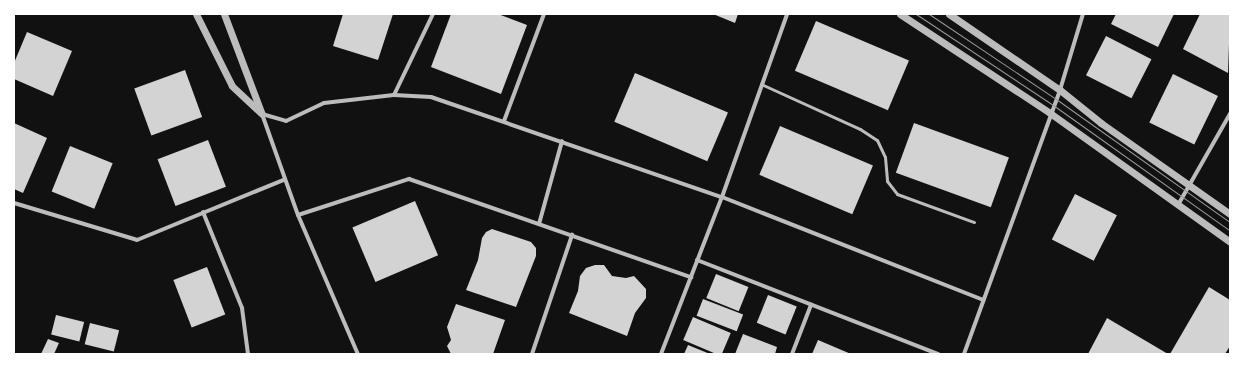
<!DOCTYPE html>
<html>
<head>
<meta charset="utf-8">
<style>
  body { margin:0 }
  #map { position:relative; width:1244px; height:368px; overflow:hidden; background:#111; font-family:Spectral,serif }
  div>[style] { position:absolute }
  .building>* { inset:0; background:#d3d3d3; transform-origin:0 0 }
  .service>* { height:3px; margin:-1.5px; padding:0 1.5px; transform-origin:1.5px; border-radius:1.5px; background:#bcbcbc }
  .minor>* { height:4px; margin:-2px; padding:0 2px; transform-origin:2px; border-radius:2px; background:#bcbcbc }
  .tertiary>* { height:7px; margin:-3.5px; padding:0 3.5px; transform-origin:3.5px; border-radius:3.5px; background:#bcbcbc }
  .tram>* { height:1px; margin:-0.5px; padding:0 0.5px; transform-origin:0.5px; border-radius:0.5px; background:#9a9a9a }
  span { translate:-50% -50%; white-space:nowrap; text-align:center; line-height:1.15; -webkit-text-stroke:4px #fff; paint-order:stroke }
  .frame { position:absolute; inset:0; border:15px solid #fff; pointer-events:none }
</style>
</head>
<body>
<div id="map">
  <div class="building">
    <div style="clip-path:polygon(343px 14px,393px 14px,378px 60px,333px 46px)"></div>
    <div style="clip-path:polygon(451px 14px,498px 14px,527px 25px,501px 94px,431px 67px)"></div>
    <div style="clip-path:polygon(713px 14px,738px 14px,735px 23px)"></div>
    <div style="clip-path:polygon(1116px 14px,1174px 14px,1158px 47px,1111px 24px)"></div>
    <div style="clip-path:polygon(1200px 14px,1230px 15px,1228px 73px,1183px 49px)"></div>
    <div style="left:816px;top:21px;width:101px;height:54px;rotate:23deg"></div>
    <div style="clip-path:polygon(27px 32px,72px 51px,53px 96px,14px 79px,14px 63px)"></div>
    <div style="left:1106px;top:36px;width:51px;height:44px;rotate:27deg"></div>
    <div style="left:185px;top:70px;width:50px;height:54px;rotate:70deg"></div>
    <div style="left:635px;top:73px;width:101px;height:53px;rotate:23deg"></div>
    <div style="left:1173px;top:74px;width:50px;height:54px;rotate:26deg"></div>
    <div style="clip-path:polygon(14px 123px,47px 138px,23px 193px,14px 189px)"></div>
    <div style="left:914px;top:123px;width:101px;height:53px;rotate:20deg"></div>
    <div style="left:780px;top:126px;width:101px;height:53px;rotate:23deg"></div>
    <div style="left:208px;top:140px;width:50px;height:54px;rotate:69deg"></div>
    <div style="left:70px;top:146px;width:46px;height:49px;rotate:22deg"></div>
    <div style="left:1075px;top:194px;width:47px;height:51px;rotate:27deg"></div>
    <div style="left:415px;top:201px;width:59px;height:68px;rotate:67deg"></div>
    <div style="clip-path:polygon(492px 229px,531px 242px,536px 248px,536px 256px,516px 307px,466px 290px,478px 260px,482px 238px,486px 232px)"></div>
    <div style="clip-path:polygon(595px 265px,604px 265px,612px 276px,626px 278px,634px 276px,646px 289px,646px 298px,635px 313px,627px 336px,569px 313px,578px 291px,580px 276px,586px 268px)"></div>
    <div style="left:207px;top:267px;width:51px;height:36px;rotate:69deg"></div>
    <div style="left:716px;top:274px;width:35px;height:26px;rotate:22deg"></div>
    <div style="clip-path:polygon(1209px 287px,1230px 300px,1230px 346px,1225px 354px,1170px 354px)"></div>
    <div style="left:768px;top:295px;width:31px;height:30px;rotate:22deg"></div>
    <div style="left:703px;top:299px;width:43px;height:18px;rotate:21deg"></div>
    <div style="clip-path:polygon(456px 304px,505px 320px,493px 354px,451px 354px,447px 346px,451px 340px,447px 327px)"></div>
    <div style="left:56px;top:315px;width:29px;height:20px;rotate:14deg"></div>
    <div style="left:693px;top:317px;width:41px;height:25px;rotate:23deg"></div>
    <div style="clip-path:polygon(1107px 318px,1168px 354px,1088px 354px)"></div>
    <div style="left:90px;top:323px;width:30px;height:22px;rotate:14deg"></div>
    <div style="clip-path:polygon(743px 334px,777px 347px,775px 354px,735px 354px)"></div>
    <div style="clip-path:polygon(48px 339px,59px 343px,54px 354px,41px 354px)"></div>
    <div style="clip-path:polygon(818px 340px,851px 354px,812px 354px)"></div>
    <div style="clip-path:polygon(688px 345px,710px 354px,684px 354px)"></div>
  </div>
  <div class="service">
    <div style="left:761px;top:84px;width:109px;rotate:24.4deg"></div>
    <div style="left:860px;top:129px;width:20px;rotate:33deg"></div>
    <div style="left:877px;top:140px;width:19px;rotate:65deg"></div>
    <div style="left:885px;top:157px;width:24px;rotate:85deg"></div>
    <div style="left:887px;top:181px;width:16px;rotate:52deg"></div>
    <div style="left:897px;top:194px;width:82px;rotate:20deg"></div>
  </div>
  <div class="minor">
    <div style="left:394px;top:95px;width:90px;rotate:-64.3deg"></div>
    <div style="left:262px;top:114px;width:25px;rotate:16deg"></div>
    <div style="left:286px;top:121px;width:42px;rotate:-25.3deg"></div>
    <div style="left:324px;top:103px;width:70px;rotate:-6.5deg"></div>
    <div style="left:394px;top:95px;width:37px;rotate:3deg"></div>
    <div style="left:431px;top:97px;width:308px;rotate:19deg"></div>
    <div style="left:722px;top:197px;width:281px;rotate:21.5deg"></div>
    <div style="left:262px;top:114px;width:107px;rotate:70.4deg"></div>
    <div style="left:298px;top:215px;width:151px;rotate:66.7deg"></div>
    <div style="left:504px;top:121px;width:114px;rotate:-69.5deg"></div>
    <div style="left:14px;top:203px;width:128px;rotate:16.7deg"></div>
    <div style="left:137px;top:240px;width:158px;rotate:-22.3deg"></div>
    <div style="left:1178px;top:205px;width:105px;rotate:-60.3deg"></div>
    <div style="left:203px;top:212px;width:104px;rotate:67.9deg"></div>
    <div style="left:242px;top:308px;width:46px;rotate:82.6deg"></div>
    <div style="left:298px;top:215px;width:117px;rotate:-18deg"></div>
    <div style="left:409px;top:179px;width:299px;rotate:19.2deg"></div>
    <div style="left:539px;top:224px;width:86px;rotate:-74.5deg"></div>
    <div style="left:697px;top:260px;width:259px;rotate:21.3deg"></div>
    <div style="left:532px;top:354px;width:126px;rotate:-71.4deg"></div>
    <div style="left:661px;top:354px;width:168px;rotate:-68.8deg"></div>
    <div style="left:722px;top:197px;width:194px;rotate:-70.4deg"></div>
    <div style="left:792px;top:354px;width:53px;rotate:-68.8deg"></div>
    <div style="left:964px;top:354px;width:281px;rotate:-70deg"></div>
    <div style="left:1060px;top:90px;width:79px;rotate:-73.2deg"></div>
  </div>
  <div class="tertiary">
    <div style="left:196px;top:14px;width:80px;rotate:63.4deg"></div>
    <div style="left:232px;top:86px;width:41px;rotate:43deg"></div>
    <div style="left:224px;top:14px;width:105px;rotate:69.3deg"></div>
    <div style="left:900px;top:14px;width:180px;rotate:33.4deg"></div>
    <div style="left:1050px;top:113px;width:221px;rotate:35.6deg"></div>
    <div style="left:949px;top:14px;width:135px;rotate:34.4deg"></div>
    <div style="left:1060px;top:90px;width:53px;rotate:38.8deg"></div>
    <div style="left:1101px;top:123px;width:158px;rotate:35.2deg"></div>
  </div>
  <div class="tram">
    <div style="left:916px;top:14px;width:164px;rotate:33.6deg"></div>
    <div style="left:1053px;top:105px;width:217px;rotate:35.4deg"></div>
    <div style="left:929px;top:14px;width:153px;rotate:33.8deg"></div>
    <div style="left:1056px;top:99px;width:213px;rotate:35.3deg"></div>
  </div>
  <div class="frame"></div>
</div>
</body>
</html>
